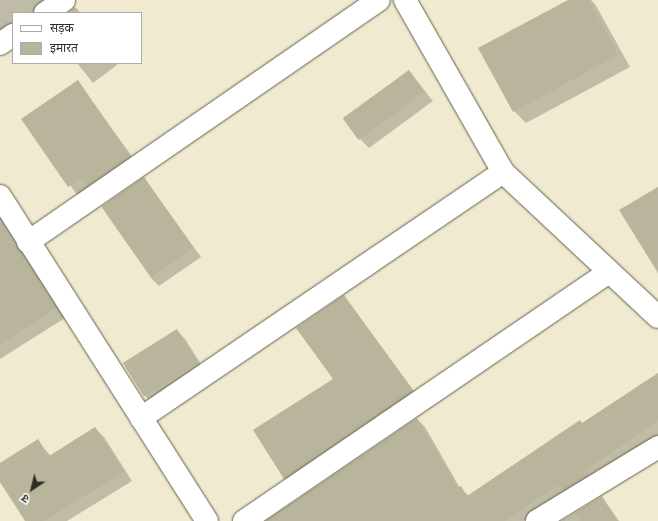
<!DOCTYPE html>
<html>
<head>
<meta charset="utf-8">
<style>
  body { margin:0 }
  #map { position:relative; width:658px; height:521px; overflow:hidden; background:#efead0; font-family:"Exo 2","Noto Sans Devanagari",sans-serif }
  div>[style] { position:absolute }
  .shadow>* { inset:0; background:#0003; transform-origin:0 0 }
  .building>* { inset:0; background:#b9b49c; transform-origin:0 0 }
  .roads { filter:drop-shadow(0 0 1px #64604a) drop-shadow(0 0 1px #64604a) }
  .minor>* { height:22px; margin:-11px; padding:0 11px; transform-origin:11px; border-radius:11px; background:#fff }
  span { translate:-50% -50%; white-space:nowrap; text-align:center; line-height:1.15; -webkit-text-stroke:3.5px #fff; paint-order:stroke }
  .legend { position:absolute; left:12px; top:12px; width:130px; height:52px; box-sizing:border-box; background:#fff; border:1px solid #acaba7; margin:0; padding:5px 7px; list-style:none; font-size:12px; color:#2f2d23 }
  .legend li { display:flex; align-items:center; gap:8px; height:20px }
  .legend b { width:20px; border:1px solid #acaba7 }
  .north { position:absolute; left:12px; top:469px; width:40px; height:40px; -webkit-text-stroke:3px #fff; paint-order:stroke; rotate:215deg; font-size:11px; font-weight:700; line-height:16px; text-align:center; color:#2f2d23 }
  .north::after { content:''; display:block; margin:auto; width:14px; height:18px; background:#2f2d23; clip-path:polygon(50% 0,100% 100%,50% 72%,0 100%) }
</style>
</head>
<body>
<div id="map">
  <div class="shadow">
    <div style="clip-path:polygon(0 0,66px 0,46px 13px,13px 13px,13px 35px,0 43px)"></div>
    <div style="clip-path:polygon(570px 0,591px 0,595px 4px,630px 67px,526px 123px,514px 111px)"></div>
    <div style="clip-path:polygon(75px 7px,81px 13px,67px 13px)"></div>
    <div style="clip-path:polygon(77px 63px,116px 63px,117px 65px,93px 83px)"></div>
    <div style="clip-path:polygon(409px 71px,433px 101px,369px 148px,360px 139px)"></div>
    <div style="left:78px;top:82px;width:102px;height:67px;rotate:54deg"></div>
    <div style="clip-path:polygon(144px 178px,201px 257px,159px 286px,150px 277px)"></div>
    <div style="clip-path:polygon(0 216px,65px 318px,0 359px)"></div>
    <div style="clip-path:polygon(344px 296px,420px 399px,292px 486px,284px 478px,334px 379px)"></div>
    <div style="clip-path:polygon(177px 331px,185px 339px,206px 372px,154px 405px,146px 397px,125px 364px)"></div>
    <div style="clip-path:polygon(658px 374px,658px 435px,524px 521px,265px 521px,417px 419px,425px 427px,460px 488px,469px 496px,580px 421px,583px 424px)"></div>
    <div style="clip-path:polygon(95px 428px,104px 437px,132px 481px,67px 521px,26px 521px,0 481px,0 464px,37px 441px,51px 456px)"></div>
    <div style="clip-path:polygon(602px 497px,619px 521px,561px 521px)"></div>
  </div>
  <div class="building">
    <div style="clip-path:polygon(568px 0,589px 0,618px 55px,513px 112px,478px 48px)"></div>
    <div style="left:409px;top:70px;width:27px;height:82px;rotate:54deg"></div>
    <div style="clip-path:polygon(78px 80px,130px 156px,87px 186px,81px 178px,68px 187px,21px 119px)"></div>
    <div style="left:144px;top:177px;width:86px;height:52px;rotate:55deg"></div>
    <div style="clip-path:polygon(658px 187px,658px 273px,619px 210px)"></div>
    <div style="clip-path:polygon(0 222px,56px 308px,0 344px)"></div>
    <div style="clip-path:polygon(344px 295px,413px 391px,284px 479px,253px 430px,333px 379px,296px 328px)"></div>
    <div style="left:177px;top:329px;width:40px;height:64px;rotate:58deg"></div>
    <div style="clip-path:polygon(658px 373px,658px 420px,586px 470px,589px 475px,562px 491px,558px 485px,504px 521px,266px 521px,417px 418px,458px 488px,461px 486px,467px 496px,580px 420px,582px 423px)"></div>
    <div style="clip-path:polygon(95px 427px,124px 472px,43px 521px,25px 521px,0 482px,0 463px,38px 439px,49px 456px)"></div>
    <div style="clip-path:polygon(602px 496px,617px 521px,580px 521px,575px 513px)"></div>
  </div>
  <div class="roads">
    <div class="minor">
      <div style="left:405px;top:0;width:198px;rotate:60.3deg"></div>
      <div style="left:503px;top:172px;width:212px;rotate:43.1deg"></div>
      <div style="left:45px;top:13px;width:23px;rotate:-34deg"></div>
      <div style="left:0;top:44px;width:16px;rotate:-35deg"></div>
      <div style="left:0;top:196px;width:385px;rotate:57.5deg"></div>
      <div style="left:28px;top:242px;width:426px;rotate:-34.6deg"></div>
      <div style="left:141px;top:418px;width:438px;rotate:-34.2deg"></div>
      <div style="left:244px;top:521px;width:442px;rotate:-34.3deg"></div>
      <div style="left:537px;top:521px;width:142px;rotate:-31.4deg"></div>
    </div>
  </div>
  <ul class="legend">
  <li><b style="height:5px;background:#fff"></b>सड़क</li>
  <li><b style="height:11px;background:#b9b49c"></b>इमारत</li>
  </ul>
  <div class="north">उ</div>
</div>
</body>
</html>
